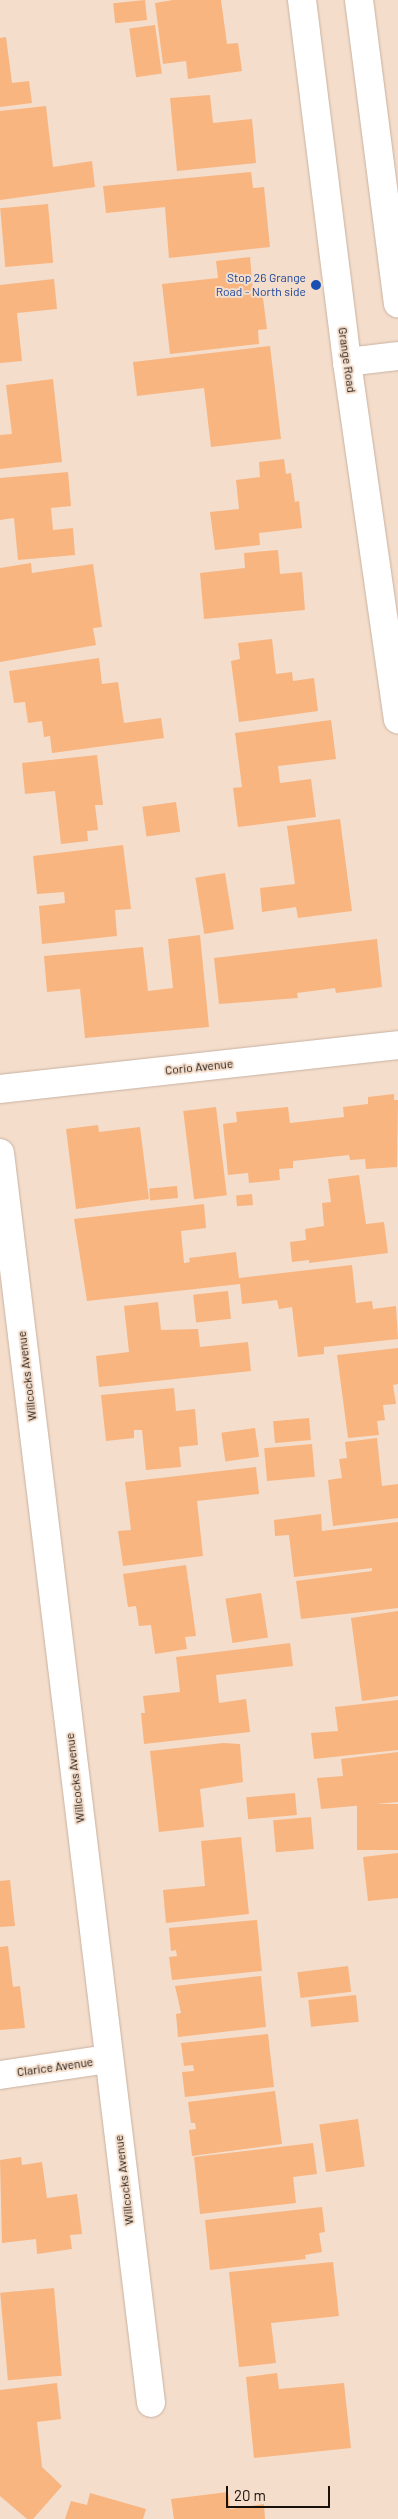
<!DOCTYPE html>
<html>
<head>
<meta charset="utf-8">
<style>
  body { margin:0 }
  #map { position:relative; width:398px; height:2519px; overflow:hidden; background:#f4ddcb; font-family:Barlow,sans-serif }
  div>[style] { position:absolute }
  .building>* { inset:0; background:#f8b580; transform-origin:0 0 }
  .roads { filter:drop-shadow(0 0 1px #c8b1a1) drop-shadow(0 0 1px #c8b1a1) }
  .street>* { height:28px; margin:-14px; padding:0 14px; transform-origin:14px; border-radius:14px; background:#fff }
  .secondary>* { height:28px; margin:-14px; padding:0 14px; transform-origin:14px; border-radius:14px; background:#fff }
  .dots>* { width:14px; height:14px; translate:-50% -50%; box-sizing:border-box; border:2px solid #f4ddcb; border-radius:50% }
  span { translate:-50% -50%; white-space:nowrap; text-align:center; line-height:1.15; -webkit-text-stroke:4px #f4ddcb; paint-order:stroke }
  .transit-label { font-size:12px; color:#164399 }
  .right { translate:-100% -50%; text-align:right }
  .street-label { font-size:12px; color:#18100a }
  .scale { position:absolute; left:226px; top:2486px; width:104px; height:22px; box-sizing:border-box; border:2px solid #18100a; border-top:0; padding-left:6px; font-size:15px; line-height:18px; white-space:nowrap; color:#18100a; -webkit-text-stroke:4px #f4ddcb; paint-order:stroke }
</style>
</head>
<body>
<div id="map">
  <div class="building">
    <div style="left:145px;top:0;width:20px;height:32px;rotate:84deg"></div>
    <div style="clip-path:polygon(173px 0,221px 0,227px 44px,238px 43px,242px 71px,188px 79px,186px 61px,163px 64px,155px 3px)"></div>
    <div style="left:155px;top:25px;width:49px;height:26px;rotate:82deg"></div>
    <div style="clip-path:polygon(6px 37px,12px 83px,29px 81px,32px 103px,0 107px,0 38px)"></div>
    <div style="clip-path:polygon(210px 95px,213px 123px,252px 119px,256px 163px,177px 171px,170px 98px)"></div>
    <div style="clip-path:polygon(46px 106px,53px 167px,92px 161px,95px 187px,0 200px,0 111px)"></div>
    <div style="clip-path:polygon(251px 172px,253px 188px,264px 187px,270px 247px,169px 258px,165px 207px,106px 213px,103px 186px)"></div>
    <div style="left:48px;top:204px;width:59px;height:48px;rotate:85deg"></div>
    <div style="clip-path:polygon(250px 257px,253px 292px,262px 291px,267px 329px,258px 330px,259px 344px,170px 354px,162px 284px,218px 278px,216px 261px)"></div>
    <div style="clip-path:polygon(54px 279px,57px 309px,17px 313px,22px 361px,0 363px,0 285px)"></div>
    <div style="clip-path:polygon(270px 346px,281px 439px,211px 447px,204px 388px,137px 396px,133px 362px)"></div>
    <div style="clip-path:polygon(53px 379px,62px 462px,0 469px,0 435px,12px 434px,6px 385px)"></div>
    <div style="clip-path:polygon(284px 459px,286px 474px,291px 473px,295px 502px,299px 501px,302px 528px,259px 533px,260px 545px,215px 550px,210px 512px,239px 509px,236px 480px,260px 477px,259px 462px)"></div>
    <div style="clip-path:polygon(68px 472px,71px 506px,51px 508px,53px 530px,73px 528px,75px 555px,18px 560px,14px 518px,0 520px,0 478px)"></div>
    <div style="clip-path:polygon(278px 550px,280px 574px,302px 572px,305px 610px,204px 619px,200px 573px,245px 568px,244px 553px)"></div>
    <div style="clip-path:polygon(31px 563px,32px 573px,93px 564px,102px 627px,93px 628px,96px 645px,0 662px,0 568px)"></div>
    <div style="clip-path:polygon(272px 639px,276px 674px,292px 672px,293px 681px,314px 678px,318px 711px,239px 722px,231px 661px,240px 659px,238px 643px)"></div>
    <div style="clip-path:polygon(99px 658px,102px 684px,118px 682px,124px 723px,161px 718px,164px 738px,52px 753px,50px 736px,44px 737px,42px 721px,28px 723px,25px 702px,14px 703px,9px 671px)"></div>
    <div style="clip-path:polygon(331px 720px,336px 759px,278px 766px,280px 783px,311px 779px,316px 817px,238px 827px,233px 788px,242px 787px,235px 733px)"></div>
    <div style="clip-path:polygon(97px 755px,103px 805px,95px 805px,98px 830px,87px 831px,88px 841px,61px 844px,55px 791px,25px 794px,22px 763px)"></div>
    <div style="left:176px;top:802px;width:30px;height:34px;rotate:82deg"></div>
    <div style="clip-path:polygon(340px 819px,352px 911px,298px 918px,296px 907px,262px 912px,260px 888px,295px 884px,287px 826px)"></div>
    <div style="clip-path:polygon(123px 845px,131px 909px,115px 910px,117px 936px,42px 944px,39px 906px,65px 903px,64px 892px,37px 894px,33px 856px)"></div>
    <div style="left:225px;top:873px;width:57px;height:30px;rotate:81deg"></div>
    <div style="clip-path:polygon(200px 935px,209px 1027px,85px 1038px,80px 989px,47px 992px,44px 956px,143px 947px,148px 991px,173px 988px,168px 939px)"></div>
    <div style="clip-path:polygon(377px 939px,382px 987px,336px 993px,335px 988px,297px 993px,298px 998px,219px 1004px,214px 958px)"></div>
    <div style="clip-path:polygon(394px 1094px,394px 1100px,398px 1100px,397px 1167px,366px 1169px,365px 1159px,350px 1160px,349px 1155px,293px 1161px,293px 1168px,279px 1169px,280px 1180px,249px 1183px,248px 1173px,228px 1175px,223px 1124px,237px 1122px,236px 1112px,288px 1107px,290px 1123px,344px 1117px,343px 1107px,368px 1104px,368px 1097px)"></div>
    <div style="left:216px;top:1107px;width:89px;height:33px;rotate:83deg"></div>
    <div style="clip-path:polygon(98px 1125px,99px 1132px,140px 1127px,149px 1199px,76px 1209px,66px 1129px)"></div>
    <div style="clip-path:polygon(359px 1175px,366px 1224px,384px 1222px,388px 1253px,309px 1263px,309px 1260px,292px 1262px,290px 1242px,306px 1240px,305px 1229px,324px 1226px,322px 1203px,331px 1202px,328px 1179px)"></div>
    <div style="left:177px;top:1186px;width:12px;height:28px;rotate:85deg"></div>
    <div style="left:252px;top:1194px;width:11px;height:16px;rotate:85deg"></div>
    <div style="clip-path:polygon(204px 1204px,206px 1228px,181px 1231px,184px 1263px,190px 1262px,189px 1258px,236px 1252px,239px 1278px,352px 1265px,356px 1303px,372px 1301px,373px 1309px,396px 1306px,398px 1339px,324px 1347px,324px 1354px,298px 1357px,292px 1307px,279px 1309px,277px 1300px,242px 1304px,240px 1284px,87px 1301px,74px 1219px)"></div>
    <div style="left:228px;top:1291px;width:28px;height:35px;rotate:84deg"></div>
    <div style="clip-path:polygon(158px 1302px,161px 1330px,198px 1329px,200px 1347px,248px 1342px,251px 1371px,99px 1387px,96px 1356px,129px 1352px,124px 1306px)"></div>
    <div style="clip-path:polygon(398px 1348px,398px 1384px,393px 1385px,396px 1404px,383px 1405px,385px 1420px,377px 1421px,379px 1435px,348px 1438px,337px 1355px)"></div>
    <div style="clip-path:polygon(174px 1388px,176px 1411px,195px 1409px,198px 1445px,179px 1447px,181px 1467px,146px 1470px,142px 1430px,134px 1430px,134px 1438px,106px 1441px,101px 1395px)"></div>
    <div style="left:309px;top:1418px;width:22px;height:36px;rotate:85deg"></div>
    <div style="left:255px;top:1428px;width:29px;height:34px;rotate:82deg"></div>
    <div style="clip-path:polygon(377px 1438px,382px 1486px,398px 1484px,398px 1518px,333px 1526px,328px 1480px,342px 1478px,339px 1459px,347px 1458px,345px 1442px)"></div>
    <div style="left:312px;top:1444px;width:33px;height:48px;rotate:85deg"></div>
    <div style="clip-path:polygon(256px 1467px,259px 1494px,197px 1501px,203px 1556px,123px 1566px,118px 1531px,131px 1530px,125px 1482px)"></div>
    <div style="clip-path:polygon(321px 1514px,322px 1531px,398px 1522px,398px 1608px,301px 1619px,296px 1581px,372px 1571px,372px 1568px,294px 1577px,289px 1535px,275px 1536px,274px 1520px)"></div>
    <div style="clip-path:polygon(186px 1565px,196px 1636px,185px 1637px,187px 1649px,155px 1654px,151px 1625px,139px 1626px,136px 1606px,128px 1607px,123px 1574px)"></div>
    <div style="left:261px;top:1593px;width:45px;height:36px;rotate:81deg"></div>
    <div style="clip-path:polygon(398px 1611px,398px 1696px,362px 1701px,351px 1618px)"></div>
    <div style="clip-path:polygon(290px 1643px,293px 1666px,216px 1675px,219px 1703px,246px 1699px,250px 1732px,144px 1744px,141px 1713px,145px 1713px,143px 1696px,180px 1692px,176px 1657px)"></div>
    <div style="clip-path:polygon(398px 1700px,398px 1750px,314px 1759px,311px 1733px,338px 1731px,335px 1707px)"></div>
    <div style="clip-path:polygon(223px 1743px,240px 1744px,243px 1782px,200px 1789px,204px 1827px,159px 1832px,150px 1751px)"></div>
    <div style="clip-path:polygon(398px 1752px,398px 1802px,321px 1809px,317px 1778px,343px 1776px,341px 1759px)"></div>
    <div style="left:295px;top:1793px;width:22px;height:49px;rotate:85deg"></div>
    <div style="left:398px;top:1804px;width:46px;height:41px;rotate:90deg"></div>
    <div style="left:311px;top:1817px;width:32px;height:38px;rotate:85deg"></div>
    <div style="clip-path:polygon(241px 1837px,249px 1914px,166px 1923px,163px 1890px,205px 1886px,201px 1841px)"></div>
    <div style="clip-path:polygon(398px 1853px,398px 1898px,368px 1901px,363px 1857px)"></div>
    <div style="clip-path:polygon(10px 1880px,15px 1926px,0 1927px,0 1881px)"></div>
    <div style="clip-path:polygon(257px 1920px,262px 1971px,172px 1980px,169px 1957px,177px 1956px,176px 1950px,171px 1951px,169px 1928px)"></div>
    <div style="clip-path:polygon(8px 1946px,13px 1987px,20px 1986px,25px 2028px,0 2030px,0 1947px)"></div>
    <div style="left:348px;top:1966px;width:26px;height:51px;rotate:83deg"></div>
    <div style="clip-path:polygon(261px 1976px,266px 2027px,178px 2037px,176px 2014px,181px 2013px,175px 1986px)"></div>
    <div style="left:356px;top:1995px;width:27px;height:48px;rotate:84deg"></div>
    <div style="clip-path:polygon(268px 2034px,274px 2087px,185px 2097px,182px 2072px,194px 2071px,193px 2065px,184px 2066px,181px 2043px)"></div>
    <div style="clip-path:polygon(275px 2091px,282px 2144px,192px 2156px,189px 2130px,196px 2129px,195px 2123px,191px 2123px,188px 2102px)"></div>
    <div style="left:358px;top:2119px;width:48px;height:39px;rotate:82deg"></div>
    <div style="clip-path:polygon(313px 2143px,317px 2174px,293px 2177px,296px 2203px,200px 2214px,194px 2157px)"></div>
    <div style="clip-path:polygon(21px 2157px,22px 2165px,42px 2162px,47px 2198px,77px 2194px,82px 2234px,70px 2235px,72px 2249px,37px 2254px,36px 2239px,2px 2243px,0 2160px)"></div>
    <div style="clip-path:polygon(322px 2207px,325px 2232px,319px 2233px,322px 2252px,305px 2255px,306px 2259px,210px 2270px,205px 2220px)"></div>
    <div style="clip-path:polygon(333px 2262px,339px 2316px,271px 2323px,276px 2363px,239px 2367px,229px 2272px)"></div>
    <div style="left:54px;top:2288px;width:88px;height:54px;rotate:85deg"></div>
    <div style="clip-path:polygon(277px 2373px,279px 2389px,344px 2383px,351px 2448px,254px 2458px,246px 2377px)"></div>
    <div style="clip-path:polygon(57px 2383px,61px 2419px,37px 2422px,42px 2467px,62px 2486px,33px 2519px,27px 2519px,0 2496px,0 2390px)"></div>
    <div style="clip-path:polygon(228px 2492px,230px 2509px,264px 2504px,265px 2519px,174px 2519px,171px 2499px)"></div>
    <div style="clip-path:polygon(90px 2493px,146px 2509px,143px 2519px,65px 2519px,71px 2501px,87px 2505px)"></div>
  </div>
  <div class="roads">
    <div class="street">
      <div style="left:347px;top:362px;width:51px;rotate:-6.7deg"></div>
      <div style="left:0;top:1089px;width:400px;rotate:-6.3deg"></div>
      <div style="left:0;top:1153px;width:1259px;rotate:83.11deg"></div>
      <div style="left:0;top:2075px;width:110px;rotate:-8.4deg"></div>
    </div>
    <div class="secondary">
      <div style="left:302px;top:0;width:365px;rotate:82.9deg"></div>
      <div style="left:347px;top:362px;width:361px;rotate:81.9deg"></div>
      <div style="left:359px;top:0;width:306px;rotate:82.7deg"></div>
    </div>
  </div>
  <div class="dots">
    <div style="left:316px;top:285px;background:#1a4fb4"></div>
  </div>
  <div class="transit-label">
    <span class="right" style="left:306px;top:285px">Stop 26 Grange<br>Road - North side</span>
  </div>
  <div class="street-label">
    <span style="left:347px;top:360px;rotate:82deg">Grange Road</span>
    <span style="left:199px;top:1067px;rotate:-6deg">Corio Avenue</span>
    <span style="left:27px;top:1376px;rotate:-97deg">Willcocks Avenue</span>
    <span style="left:75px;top:1778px;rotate:-97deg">Willcocks Avenue</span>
    <span style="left:55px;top:2067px;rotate:-8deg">Clarice Avenue</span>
    <span style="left:124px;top:2180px;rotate:-97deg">Willcocks Avenue</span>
  </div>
  <div class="scale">20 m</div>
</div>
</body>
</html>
